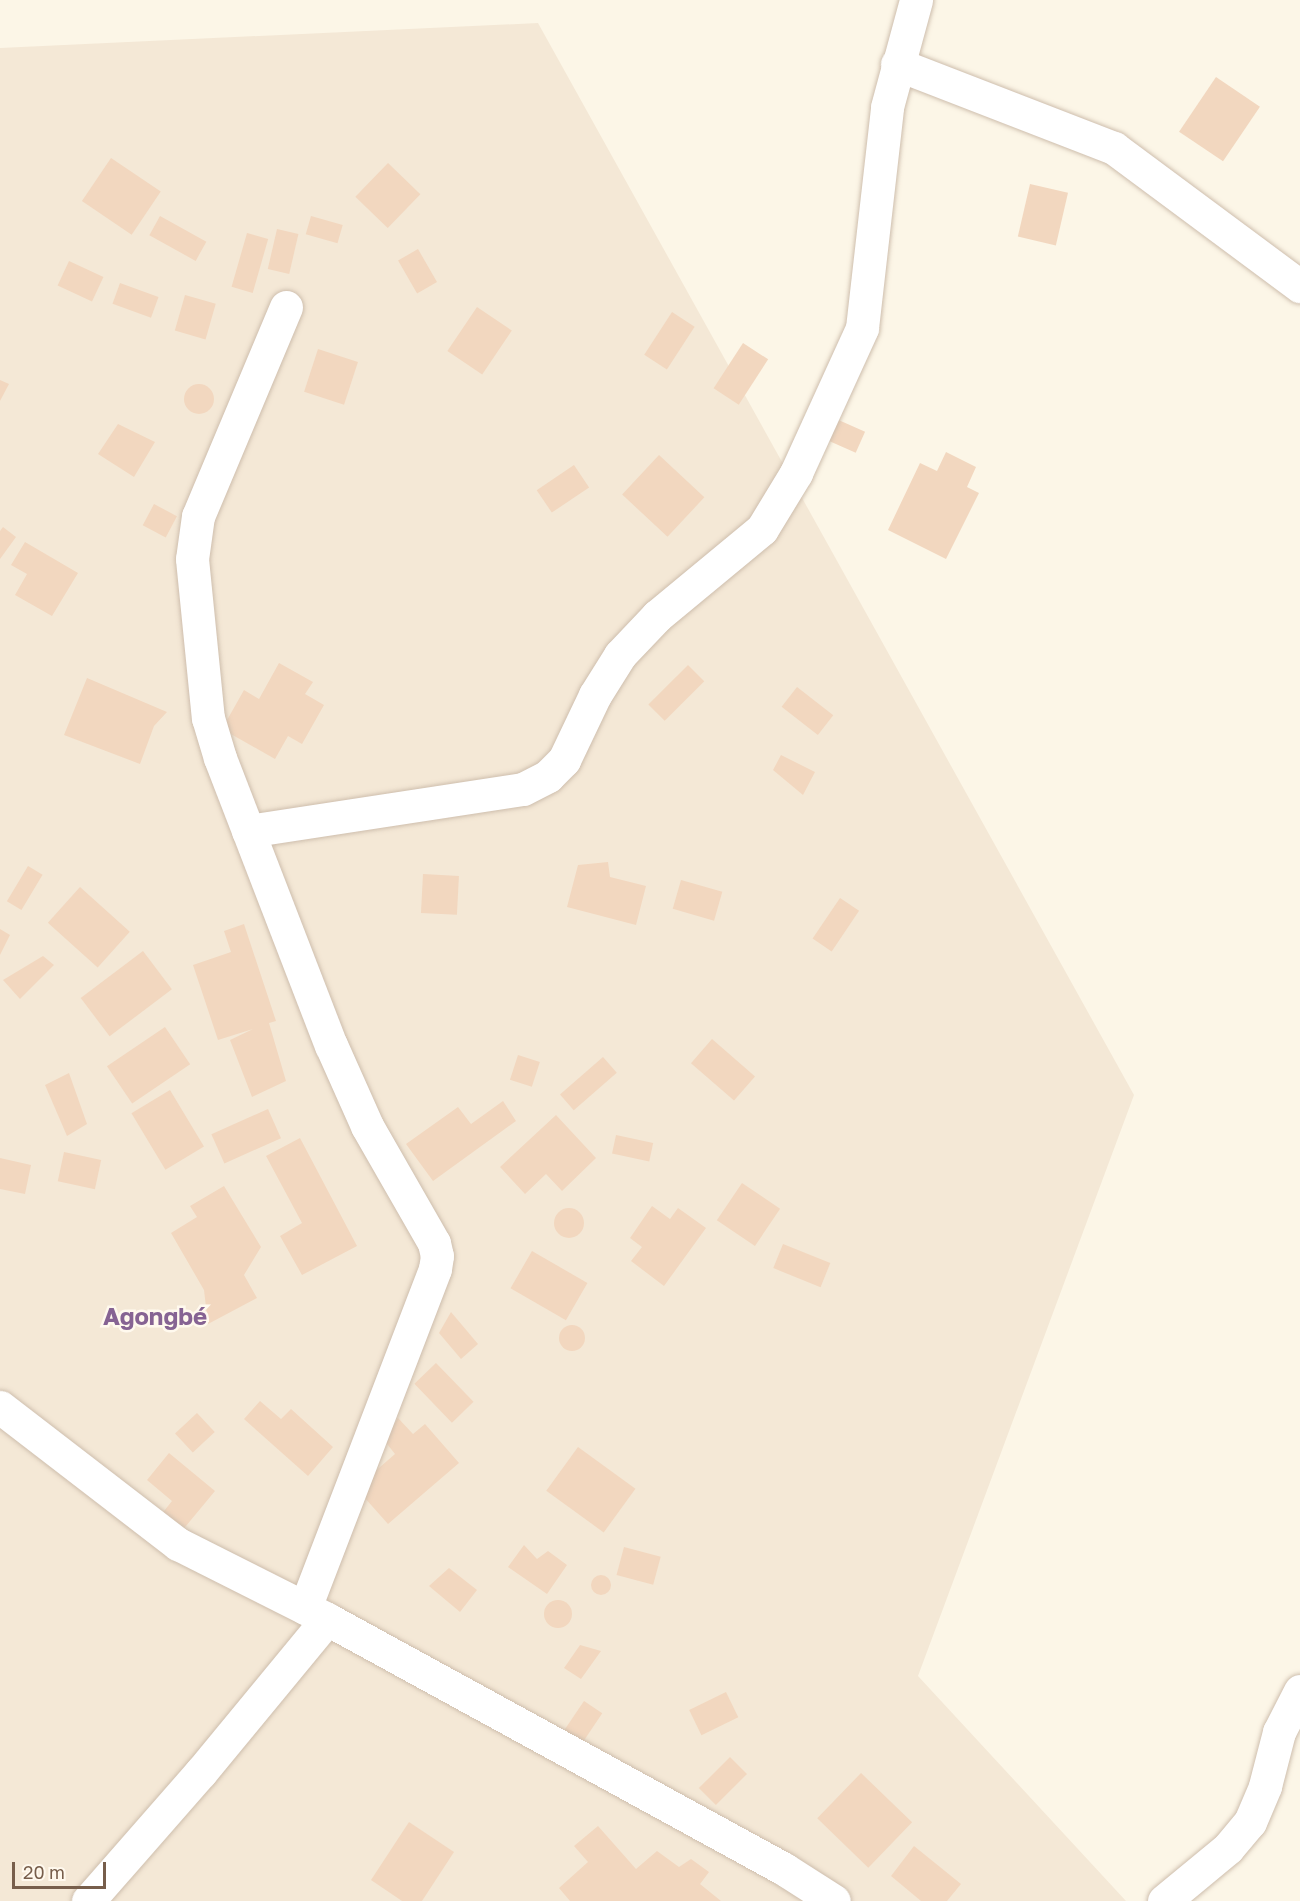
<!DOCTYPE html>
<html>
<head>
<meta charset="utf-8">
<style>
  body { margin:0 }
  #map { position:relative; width:1300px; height:1901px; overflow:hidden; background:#fcf6e7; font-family:"Golos Text",sans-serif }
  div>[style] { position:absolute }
  .residential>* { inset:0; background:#f4e8d6 }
  .building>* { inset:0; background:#f2d7bf; transform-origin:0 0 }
  .round { border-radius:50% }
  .roads { filter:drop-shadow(0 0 2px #cebead) drop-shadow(0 0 2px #cebead) }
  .minor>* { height:33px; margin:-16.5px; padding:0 16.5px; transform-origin:16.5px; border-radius:16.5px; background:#fff }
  span { translate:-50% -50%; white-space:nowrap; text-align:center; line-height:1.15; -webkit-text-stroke:5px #fff9ee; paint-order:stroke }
  .quarter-label { font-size:24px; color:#866393; font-weight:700 }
  .scale { position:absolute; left:12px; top:1862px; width:94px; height:27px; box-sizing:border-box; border:3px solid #775e4b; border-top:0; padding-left:8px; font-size:18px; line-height:21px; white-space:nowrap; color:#775e4b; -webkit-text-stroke:4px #fff9ee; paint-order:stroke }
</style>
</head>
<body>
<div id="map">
  <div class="residential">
    <div style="clip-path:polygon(538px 23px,1134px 1095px,918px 1676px,1126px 1901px,0 1901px,0 48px)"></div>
  </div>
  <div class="building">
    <div style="left:1216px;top:77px;width:53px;height:66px;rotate:34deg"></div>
    <div style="left:111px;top:158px;width:60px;height:52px;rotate:34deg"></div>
    <div style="left:388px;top:163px;width:45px;height:47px;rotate:44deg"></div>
    <div style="left:1030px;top:184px;width:39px;height:54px;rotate:13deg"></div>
    <div style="left:160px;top:216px;width:53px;height:22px;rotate:29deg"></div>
    <div style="left:311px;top:216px;width:33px;height:19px;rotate:16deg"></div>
    <div style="left:277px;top:229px;width:22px;height:41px;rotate:13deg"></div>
    <div style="left:247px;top:233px;width:22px;height:56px;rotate:16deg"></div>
    <div style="left:418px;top:249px;width:38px;height:23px;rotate:60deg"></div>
    <div style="left:69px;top:261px;width:38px;height:27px;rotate:25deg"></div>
    <div style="left:120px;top:283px;width:41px;height:22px;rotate:20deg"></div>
    <div style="left:185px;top:295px;width:32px;height:37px;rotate:16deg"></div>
    <div style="left:477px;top:307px;width:42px;height:53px;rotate:34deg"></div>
    <div style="left:672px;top:312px;width:27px;height:51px;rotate:33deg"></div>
    <div style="left:743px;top:343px;width:30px;height:54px;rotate:33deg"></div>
    <div style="left:318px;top:349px;width:42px;height:45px;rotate:18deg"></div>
    <div style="clip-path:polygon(0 380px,9px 384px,0 401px)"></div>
    <div class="round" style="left:184px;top:384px;width:30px;height:30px"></div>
    <div style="left:834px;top:418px;width:34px;height:23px;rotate:24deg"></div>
    <div style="clip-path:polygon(118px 424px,155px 442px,134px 477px,98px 454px)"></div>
    <div style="clip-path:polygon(946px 452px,976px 467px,967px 487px,979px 493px,946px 559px,888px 530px,920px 463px,937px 471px)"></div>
    <div style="left:659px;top:455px;width:62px;height:54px;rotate:43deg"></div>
    <div style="left:574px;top:465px;width:27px;height:45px;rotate:56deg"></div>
    <div style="left:154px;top:504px;width:26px;height:24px;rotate:28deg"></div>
    <div style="clip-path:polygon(3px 527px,16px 537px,0 559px,0 531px)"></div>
    <div style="clip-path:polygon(25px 542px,78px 573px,52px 616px,15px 595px,27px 574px,11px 565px)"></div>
    <div style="clip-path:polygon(279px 663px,313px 682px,305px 694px,324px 705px,302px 744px,288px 736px,275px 759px,222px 729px,244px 690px,259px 699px)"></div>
    <div style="left:688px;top:665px;width:23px;height:56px;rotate:45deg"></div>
    <div style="clip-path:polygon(87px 678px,167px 712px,154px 726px,140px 764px,64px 735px)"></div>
    <div style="left:797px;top:687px;width:46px;height:25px;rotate:38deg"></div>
    <div style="clip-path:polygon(781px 755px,815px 772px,803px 795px,773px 770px)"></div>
    <div style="clip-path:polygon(608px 862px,610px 877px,646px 886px,636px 925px,567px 907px,578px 865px)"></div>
    <div style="left:28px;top:866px;width:17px;height:41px;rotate:31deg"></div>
    <div style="left:423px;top:874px;width:36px;height:39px;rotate:3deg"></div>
    <div style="left:681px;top:880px;width:43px;height:30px;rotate:16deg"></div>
    <div style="left:80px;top:887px;width:67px;height:48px;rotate:42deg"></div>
    <div style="left:840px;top:898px;width:23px;height:49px;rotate:34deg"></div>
    <div style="clip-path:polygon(244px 924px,276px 1021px,269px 1023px,286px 1081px,252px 1097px,230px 1040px,253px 1029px,218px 1040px,193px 965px,231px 952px,224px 931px)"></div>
    <div style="clip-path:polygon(0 929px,10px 935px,0 955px)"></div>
    <div style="left:143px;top:951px;width:48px;height:78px;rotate:53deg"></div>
    <div style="clip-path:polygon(43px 956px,54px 965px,20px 999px,3px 980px)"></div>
    <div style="left:165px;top:1027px;width:45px;height:70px;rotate:56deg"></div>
    <div style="left:712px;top:1039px;width:57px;height:32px;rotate:41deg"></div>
    <div style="left:518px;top:1055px;width:23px;height:26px;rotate:18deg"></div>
    <div style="left:603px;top:1057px;width:21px;height:57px;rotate:49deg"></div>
    <div style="clip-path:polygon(69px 1073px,87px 1124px,67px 1136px,45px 1085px)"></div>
    <div style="left:170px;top:1090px;width:66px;height:45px;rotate:59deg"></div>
    <div style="clip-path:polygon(503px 1101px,516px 1121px,433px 1181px,406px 1144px,458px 1107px,471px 1124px)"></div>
    <div style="left:268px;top:1109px;width:32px;height:62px;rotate:66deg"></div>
    <div style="clip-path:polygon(556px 1115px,596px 1158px,562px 1191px,546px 1174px,525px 1194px,500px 1167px)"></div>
    <div style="left:616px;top:1135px;width:38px;height:19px;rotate:12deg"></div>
    <div style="clip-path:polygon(300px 1138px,357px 1246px,302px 1275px,280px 1236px,302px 1223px,266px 1156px)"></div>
    <div style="left:64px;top:1152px;width:38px;height:30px;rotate:12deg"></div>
    <div style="clip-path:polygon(0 1158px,31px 1165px,25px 1194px,0 1189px)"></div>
    <div style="left:742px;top:1183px;width:46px;height:45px;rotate:34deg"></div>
    <div style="clip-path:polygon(224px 1186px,261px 1247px,244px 1275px,257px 1298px,208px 1324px,204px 1290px,171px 1233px,197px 1217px,190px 1206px)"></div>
    <div style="clip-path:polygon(652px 1206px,670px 1219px,678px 1208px,706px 1228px,664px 1286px,631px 1261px,642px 1247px,630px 1238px)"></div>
    <div class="round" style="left:554px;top:1208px;width:30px;height:30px"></div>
    <div style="left:783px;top:1244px;width:51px;height:26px;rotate:22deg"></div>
    <div style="left:532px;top:1251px;width:64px;height:43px;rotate:30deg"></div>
    <div style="clip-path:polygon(451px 1312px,478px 1344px,461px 1359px,439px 1333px)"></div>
    <div class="round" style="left:559px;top:1325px;width:26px;height:26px"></div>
    <div style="left:436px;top:1363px;width:54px;height:30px;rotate:46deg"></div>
    <div style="clip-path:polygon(260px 1401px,281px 1419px,291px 1409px,333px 1447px,308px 1476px,244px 1419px)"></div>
    <div style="left:197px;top:1413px;width:26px;height:30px;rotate:47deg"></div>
    <div style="clip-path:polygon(398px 1418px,413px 1434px,425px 1424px,459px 1463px,388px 1524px,356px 1488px,395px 1454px,384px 1440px)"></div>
    <div style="left:578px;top:1447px;width:71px;height:54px;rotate:36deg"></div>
    <div style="clip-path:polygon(169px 1453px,215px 1491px,176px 1538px,156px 1521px,172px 1501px,147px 1480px)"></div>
    <div style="clip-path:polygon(524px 1545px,537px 1559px,548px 1551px,567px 1565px,547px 1594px,508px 1567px)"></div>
    <div style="left:624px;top:1547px;width:38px;height:29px;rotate:15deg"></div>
    <div style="clip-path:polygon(449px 1568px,477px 1590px,460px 1612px,429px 1586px)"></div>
    <div class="round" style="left:591px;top:1575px;width:20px;height:20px"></div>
    <div class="round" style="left:544px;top:1600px;width:28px;height:28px"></div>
    <div style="clip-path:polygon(580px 1645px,601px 1651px,581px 1679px,564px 1668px)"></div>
    <div style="left:726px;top:1692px;width:28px;height:41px;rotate:64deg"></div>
    <div style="left:584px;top:1701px;width:22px;height:39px;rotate:34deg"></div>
    <div style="left:730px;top:1757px;width:24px;height:44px;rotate:45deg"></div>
    <div style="left:861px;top:1773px;width:71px;height:63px;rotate:44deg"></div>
    <div style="clip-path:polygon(409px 1822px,454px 1852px,422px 1901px,402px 1901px,371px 1880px)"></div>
    <div style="clip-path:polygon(598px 1826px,636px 1869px,657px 1851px,679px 1867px,691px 1859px,709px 1872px,700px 1884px,721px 1901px,570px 1901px,559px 1888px,588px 1862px,574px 1846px)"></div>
    <div style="clip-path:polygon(914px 1846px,961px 1884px,947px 1901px,921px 1901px,891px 1876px)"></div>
  </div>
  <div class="roads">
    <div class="minor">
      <div style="left:897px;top:64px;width:233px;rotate:21.2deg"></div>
      <div style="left:1114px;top:148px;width:232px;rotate:36.6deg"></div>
      <div style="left:286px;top:307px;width:227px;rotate:112.8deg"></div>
      <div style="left:198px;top:516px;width:43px;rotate:97.9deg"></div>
      <div style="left:192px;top:559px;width:160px;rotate:84.3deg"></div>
      <div style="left:208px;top:718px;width:42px;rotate:73.3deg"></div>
      <div style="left:220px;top:758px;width:308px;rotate:68.9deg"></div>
      <div style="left:331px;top:1045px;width:89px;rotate:66deg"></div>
      <div style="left:367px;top:1126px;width:135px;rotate:60.2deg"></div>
      <div style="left:434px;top:1243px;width:13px;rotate:77deg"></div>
      <div style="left:437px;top:1256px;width:13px;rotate:99deg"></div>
      <div style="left:435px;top:1269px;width:363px;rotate:111deg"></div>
      <div style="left:248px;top:831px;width:278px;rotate:-8.7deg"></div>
      <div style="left:523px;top:789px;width:28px;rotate:-27deg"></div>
      <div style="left:548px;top:776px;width:23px;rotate:-45deg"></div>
      <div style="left:564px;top:760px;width:72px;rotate:-64.5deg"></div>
      <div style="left:595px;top:695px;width:47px;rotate:-58deg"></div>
      <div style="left:620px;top:655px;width:54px;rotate:-46.5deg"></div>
      <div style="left:657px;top:616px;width:136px;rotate:-39.6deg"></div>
      <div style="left:762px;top:529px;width:66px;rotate:-58.7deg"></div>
      <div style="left:796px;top:473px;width:159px;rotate:-65.5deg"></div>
      <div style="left:862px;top:328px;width:222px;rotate:-83.5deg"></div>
      <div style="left:887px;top:107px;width:111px;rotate:-74.8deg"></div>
      <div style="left:0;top:1407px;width:225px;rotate:37.6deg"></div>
      <div style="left:178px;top:1544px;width:167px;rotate:26.7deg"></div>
      <div style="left:327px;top:1619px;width:521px;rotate:28.68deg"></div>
      <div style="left:784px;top:1869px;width:59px;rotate:32.6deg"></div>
      <div style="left:88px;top:1901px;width:171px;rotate:-48.8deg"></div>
      <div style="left:201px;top:1772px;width:198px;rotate:-50.5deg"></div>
      <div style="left:1164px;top:1901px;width:83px;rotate:-39.6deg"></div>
      <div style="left:1228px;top:1848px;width:34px;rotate:-50deg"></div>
      <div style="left:1250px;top:1822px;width:39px;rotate:-67deg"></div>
      <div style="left:1265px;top:1786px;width:56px;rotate:-75.5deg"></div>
      <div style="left:1279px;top:1732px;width:46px;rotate:-62.9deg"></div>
    </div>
  </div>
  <div class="quarter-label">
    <span style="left:155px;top:1316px">Agongbé</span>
  </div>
  <div class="scale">20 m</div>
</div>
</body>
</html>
